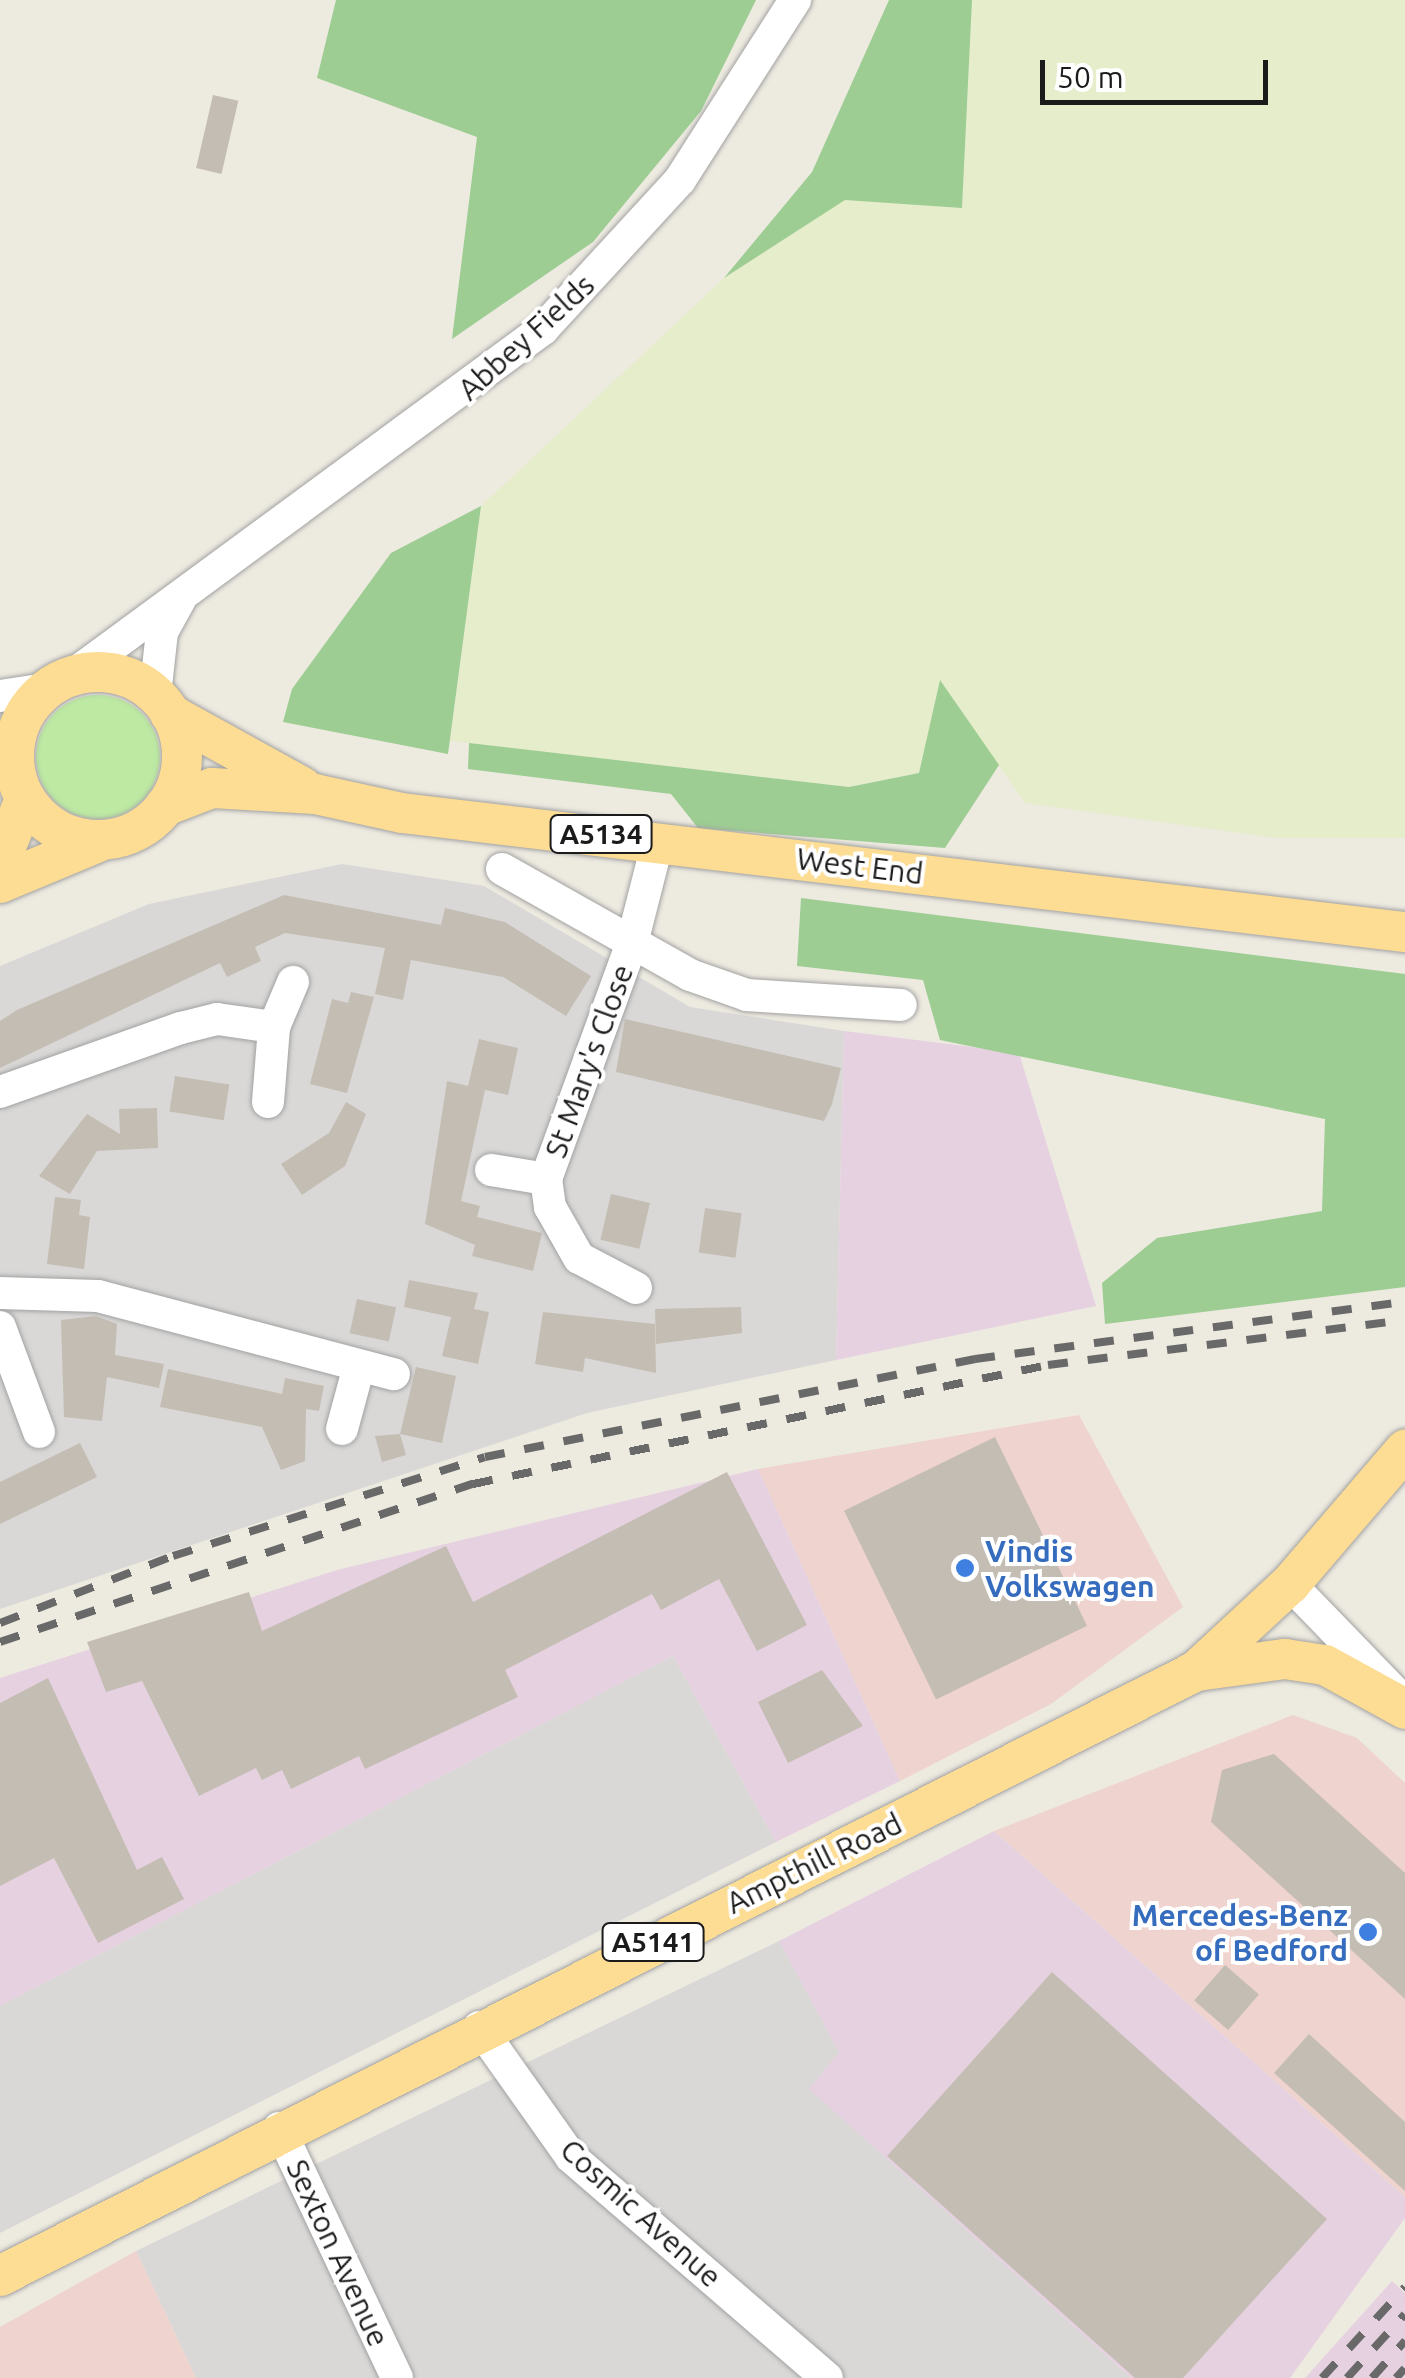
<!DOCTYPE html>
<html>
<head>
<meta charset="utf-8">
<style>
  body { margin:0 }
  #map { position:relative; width:1405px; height:2378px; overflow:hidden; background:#edeae0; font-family:Ubuntu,sans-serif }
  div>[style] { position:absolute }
  .residential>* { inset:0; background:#d9d8d7 }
  .commercial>* { inset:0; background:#efd3ce }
  .industrial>* { inset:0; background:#e6d1e0 }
  .farmland>* { inset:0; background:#e6edca }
  .grass>* { inset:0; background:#bde9a3 }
  .round { border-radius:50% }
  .forest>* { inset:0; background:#9dcd93 }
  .building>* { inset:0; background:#c4bdb3; transform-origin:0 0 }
  .roads { filter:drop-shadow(0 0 2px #a2a2a2) drop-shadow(0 0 2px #a2a2a2) }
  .minor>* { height:32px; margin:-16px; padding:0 16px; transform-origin:16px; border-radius:16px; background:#fff }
  .major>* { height:40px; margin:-20px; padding:0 20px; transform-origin:20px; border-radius:20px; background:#fddc94 }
  .major>.ring { margin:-20px; padding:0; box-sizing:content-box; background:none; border:40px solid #fddc94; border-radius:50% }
  .rail>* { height:8px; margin-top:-4px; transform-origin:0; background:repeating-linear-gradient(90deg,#696969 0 20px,transparent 0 40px) }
  .dots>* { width:28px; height:28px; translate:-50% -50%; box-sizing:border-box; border:5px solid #fff; border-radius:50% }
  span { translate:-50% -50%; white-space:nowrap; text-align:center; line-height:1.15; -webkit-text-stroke:8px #fff; paint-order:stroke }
  .shield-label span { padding:2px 8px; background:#fff; border:2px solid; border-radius:8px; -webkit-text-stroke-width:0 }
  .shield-label { font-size:28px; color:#1b1b1b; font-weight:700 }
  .street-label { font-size:30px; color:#1b1b1b }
  .shop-label { font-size:30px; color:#366cbe; font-weight:700 }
  .left { translate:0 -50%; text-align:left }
  .right { translate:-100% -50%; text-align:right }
  .scale { position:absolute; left:1040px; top:60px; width:228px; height:45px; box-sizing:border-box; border:5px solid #1b1b1b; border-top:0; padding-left:12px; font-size:30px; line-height:35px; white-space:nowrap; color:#1b1b1b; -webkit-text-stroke:8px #fff; paint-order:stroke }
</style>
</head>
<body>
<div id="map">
  <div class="residential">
    <div style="clip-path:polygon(342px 864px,484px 886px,690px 1007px,844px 1031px,836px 1360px,587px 1413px,0 1609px,0 966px,149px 904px)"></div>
    <div style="clip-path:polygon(673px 1656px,776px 1842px,0 2233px,0 2006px)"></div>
    <div style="clip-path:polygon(779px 1941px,840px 2053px,810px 2089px,1131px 2378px,196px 2378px,136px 2251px)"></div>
  </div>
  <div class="commercial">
    <div style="clip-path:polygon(1079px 1415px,1183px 1607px,1051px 1704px,900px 1781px,758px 1469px)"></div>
    <div style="clip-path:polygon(1293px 1715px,1357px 1738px,1405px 1783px,1405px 2197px,994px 1831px)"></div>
    <div style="clip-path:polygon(136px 2251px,196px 2378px,0 2378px,0 2327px)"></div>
  </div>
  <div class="industrial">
    <div style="clip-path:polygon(844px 1031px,1019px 1053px,1096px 1306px,836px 1360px)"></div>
    <div style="clip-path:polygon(758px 1469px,900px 1781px,776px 1842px,673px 1656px,0 2006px,0 1678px,337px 1570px)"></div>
    <div style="clip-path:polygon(994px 1831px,1405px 2197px,1405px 2218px,1290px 2378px,1131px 2378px,809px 2089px,839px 2052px,779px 1941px)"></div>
    <div style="clip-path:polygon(1392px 2281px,1405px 2293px,1405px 2378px,1305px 2378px)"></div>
  </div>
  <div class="farmland">
    <div style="clip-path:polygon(972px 0,1405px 0,1405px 838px,1275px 838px,1025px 803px,940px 681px,919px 773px,849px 787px,450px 741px,481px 506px,724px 278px,845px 199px,962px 208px)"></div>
  </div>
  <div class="grass">
    <div class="round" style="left:36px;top:695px;width:124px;height:124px"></div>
  </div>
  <div class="forest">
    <div style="clip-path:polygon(336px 0,756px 0,701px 111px,593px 242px,452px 339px,477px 137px,317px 78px)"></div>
    <div style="clip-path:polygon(889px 0,972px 0,962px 208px,845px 200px,724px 278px,812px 172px)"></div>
    <div style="clip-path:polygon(481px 506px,448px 754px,283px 722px,292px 689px,391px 553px)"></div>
    <div style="clip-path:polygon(940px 680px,999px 765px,945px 848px,698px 828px,671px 794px,468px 769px,469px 743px,849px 787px,919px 773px)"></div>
    <div style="clip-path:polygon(801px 898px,1405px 974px,1405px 1287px,1105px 1324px,1102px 1283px,1157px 1238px,1322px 1211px,1325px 1119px,940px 1040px,923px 980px,797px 966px)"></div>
  </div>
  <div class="building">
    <div style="left:213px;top:95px;width:26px;height:75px;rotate:13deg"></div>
    <div style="clip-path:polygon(284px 895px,441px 925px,445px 908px,505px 922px,591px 976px,566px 1016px,503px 977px,411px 960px,403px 1000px,375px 994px,385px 948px,285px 933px,255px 947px,261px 961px,227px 977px,220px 963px,0 1068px,0 1021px,17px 1010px)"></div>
    <div style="clip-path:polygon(351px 992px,374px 997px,347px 1093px,310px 1084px,332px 999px,348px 1003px)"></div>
    <div style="clip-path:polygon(625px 1019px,841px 1068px,832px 1104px,824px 1121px,616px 1072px)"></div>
    <div style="clip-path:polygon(479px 1039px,518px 1048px,508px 1095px,477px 1088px,485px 1090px,461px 1201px,480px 1206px,477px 1217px,542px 1233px,533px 1271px,472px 1256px,475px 1245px,425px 1224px,447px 1081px,468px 1086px)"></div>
    <div style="left:175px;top:1076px;width:55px;height:36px;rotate:9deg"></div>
    <div style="clip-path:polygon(346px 1102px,366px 1114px,345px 1166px,302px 1195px,281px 1164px,329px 1133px)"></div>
    <div style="clip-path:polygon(157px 1108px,158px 1148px,97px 1151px,70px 1194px,39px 1176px,87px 1114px,120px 1134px,119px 1109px)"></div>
    <div style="left:611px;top:1194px;width:40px;height:47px;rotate:13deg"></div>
    <div style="clip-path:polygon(55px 1197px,81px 1200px,79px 1215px,90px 1217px,84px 1269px,47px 1264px)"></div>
    <div style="left:705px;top:1208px;width:37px;height:45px;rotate:8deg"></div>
    <div style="clip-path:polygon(409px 1280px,478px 1293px,474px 1309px,489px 1312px,478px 1364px,442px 1356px,451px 1317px,404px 1307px)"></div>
    <div style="left:357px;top:1299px;width:40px;height:35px;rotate:12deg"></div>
    <div style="clip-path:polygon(741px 1307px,742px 1333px,656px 1344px,655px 1309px)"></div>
    <div style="clip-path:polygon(543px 1312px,655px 1324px,656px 1373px,585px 1358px,583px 1372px,535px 1364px)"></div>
    <div style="clip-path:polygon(96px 1316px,117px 1324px,115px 1355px,164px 1364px,159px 1388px,107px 1377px,102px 1421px,64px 1417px,61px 1320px)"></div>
    <div style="clip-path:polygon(416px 1367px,456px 1376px,442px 1443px,400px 1434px,406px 1455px,382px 1462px,375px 1436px,400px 1434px)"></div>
    <div style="clip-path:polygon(168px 1369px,282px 1394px,285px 1378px,324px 1386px,319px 1411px,306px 1409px,305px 1461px,281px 1470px,262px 1427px,160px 1407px)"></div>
    <div style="left:995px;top:1437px;width:210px;height:168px;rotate:64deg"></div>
    <div style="clip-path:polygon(80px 1443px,97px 1477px,0 1524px,0 1482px)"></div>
    <div style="clip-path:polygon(727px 1472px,807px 1625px,757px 1651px,719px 1579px,661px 1610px,652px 1594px,505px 1670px,518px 1697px,365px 1769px,359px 1756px,291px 1789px,282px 1770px,262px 1780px,256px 1768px,199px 1796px,142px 1681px,106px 1692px,87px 1642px,249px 1592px,262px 1631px,446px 1546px,473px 1602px)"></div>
    <div style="clip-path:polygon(822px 1670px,863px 1726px,788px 1763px,758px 1702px)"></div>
    <div style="clip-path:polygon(48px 1678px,137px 1870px,162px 1857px,184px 1899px,98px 1943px,54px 1858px,0 1886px,0 1703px)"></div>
    <div style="clip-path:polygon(1274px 1754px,1405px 1873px,1405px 1999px,1211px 1822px,1222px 1770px)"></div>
    <div style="left:1225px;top:1965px;width:45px;height:47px;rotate:41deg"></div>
    <div style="clip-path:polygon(1052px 1972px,1327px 2219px,1183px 2378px,1135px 2378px,887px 2156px)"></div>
    <div style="clip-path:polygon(1309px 2034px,1405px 2122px,1405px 2191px,1274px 2073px)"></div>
  </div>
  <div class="roads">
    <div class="minor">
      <div style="left:77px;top:672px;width:579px;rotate:-36.35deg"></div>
      <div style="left:543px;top:329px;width:202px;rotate:-47.4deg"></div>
      <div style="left:680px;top:180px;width:214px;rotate:-57.4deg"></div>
      <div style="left:155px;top:695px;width:63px;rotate:-83.7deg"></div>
      <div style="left:162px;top:632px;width:38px;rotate:-61deg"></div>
      <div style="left:0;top:696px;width:48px;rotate:-8.5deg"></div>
      <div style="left:0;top:740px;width:18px;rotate:47deg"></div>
      <div style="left:502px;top:869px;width:216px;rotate:29.4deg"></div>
      <div style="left:690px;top:975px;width:60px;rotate:19.3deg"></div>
      <div style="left:747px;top:995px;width:154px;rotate:3.7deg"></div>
      <div style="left:0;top:1092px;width:192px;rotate:-19.5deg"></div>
      <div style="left:181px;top:1028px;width:37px;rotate:-14deg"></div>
      <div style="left:217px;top:1019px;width:58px;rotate:8deg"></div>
      <div style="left:268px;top:1102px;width:75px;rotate:-85.4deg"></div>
      <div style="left:274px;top:1027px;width:49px;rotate:-67.1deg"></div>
      <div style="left:491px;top:1170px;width:56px;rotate:9.3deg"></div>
      <div style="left:636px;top:1288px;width:64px;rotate:-152.2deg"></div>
      <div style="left:579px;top:1258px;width:59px;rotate:-119.6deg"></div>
      <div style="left:550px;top:1207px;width:28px;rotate:-98deg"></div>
      <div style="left:546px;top:1179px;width:251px;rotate:-70deg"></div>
      <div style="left:632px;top:943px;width:105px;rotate:-75.7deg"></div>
      <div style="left:0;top:1293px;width:98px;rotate:1.8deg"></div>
      <div style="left:98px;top:1296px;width:306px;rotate:14.8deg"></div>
      <div style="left:0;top:1327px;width:112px;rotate:69.6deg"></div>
      <div style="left:342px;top:1429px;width:65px;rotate:-74.9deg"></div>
      <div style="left:1290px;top:1584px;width:165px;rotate:46deg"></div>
      <div style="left:479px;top:2027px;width:159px;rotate:54.7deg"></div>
      <div style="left:571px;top:2157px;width:338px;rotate:40.8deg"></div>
      <div style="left:279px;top:2128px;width:276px;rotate:64.7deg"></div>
    </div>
    <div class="major">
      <div class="ring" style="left:14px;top:672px;width:128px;height:128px"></div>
      <div style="left:170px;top:714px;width:151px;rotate:28.9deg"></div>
      <div style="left:165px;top:806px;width:50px;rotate:-21deg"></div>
      <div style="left:212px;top:788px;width:103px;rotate:3.3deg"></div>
      <div style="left:315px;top:794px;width:89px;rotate:12.3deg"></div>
      <div style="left:402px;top:813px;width:1010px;rotate:6.77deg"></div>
      <div style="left:0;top:862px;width:68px;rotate:-68.4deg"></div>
      <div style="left:0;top:883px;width:104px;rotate:-22.6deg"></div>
      <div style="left:1197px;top:1671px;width:89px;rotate:-7.8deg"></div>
      <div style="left:1285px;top:1659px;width:40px;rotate:8.5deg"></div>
      <div style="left:1325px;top:1665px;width:91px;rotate:28.8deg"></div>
      <div style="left:0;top:2276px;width:1340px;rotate:-26.83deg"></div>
      <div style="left:1196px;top:1671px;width:128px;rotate:-42.8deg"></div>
      <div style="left:1290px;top:1584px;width:177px;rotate:-49.4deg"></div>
    </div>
  </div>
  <div class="rail">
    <div style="left:0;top:1623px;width:186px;rotate:-21.2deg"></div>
    <div style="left:173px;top:1556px;width:327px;rotate:-17.6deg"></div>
    <div style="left:485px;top:1457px;width:500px;rotate:-11.3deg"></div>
    <div style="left:975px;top:1359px;width:434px;rotate:-7.6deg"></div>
    <div style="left:0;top:1642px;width:499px;rotate:-18.5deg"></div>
    <div style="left:473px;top:1484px;width:587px;rotate:-11.69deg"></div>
    <div style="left:1048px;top:1365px;width:360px;rotate:-7.2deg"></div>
    <div style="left:1322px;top:2378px;width:123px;rotate:-47.6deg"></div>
    <div style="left:1347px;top:2378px;width:86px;rotate:-47.8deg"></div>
    <div style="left:1372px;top:2378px;width:50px;rotate:-48.3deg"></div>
    <div style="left:1396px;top:2378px;width:13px;rotate:-48deg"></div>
  </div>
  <div class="dots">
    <div style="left:965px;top:1568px;background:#3f7fe0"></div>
    <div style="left:1368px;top:1932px;background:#3f7fe0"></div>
  </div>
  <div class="shield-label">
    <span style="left:601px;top:834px">A5134</span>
    <span style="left:653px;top:1942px">A5141</span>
  </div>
  <div class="street-label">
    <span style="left:526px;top:337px;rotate:-42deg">Abbey Fields</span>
    <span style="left:860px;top:866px;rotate:7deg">West End</span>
    <span style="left:589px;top:1061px;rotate:-70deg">St Mary's Close</span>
    <span style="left:814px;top:1863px;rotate:-26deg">Ampthill Road</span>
    <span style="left:641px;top:2213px;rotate:42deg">Cosmic Avenue</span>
    <span style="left:338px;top:2253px;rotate:65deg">Sexton Avenue</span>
  </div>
  <div class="shop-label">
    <span class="left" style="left:985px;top:1568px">Vindis<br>Volkswagen</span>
    <span class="right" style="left:1348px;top:1932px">Mercedes-Benz<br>of Bedford</span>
  </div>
  <div class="scale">50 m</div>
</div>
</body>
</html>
